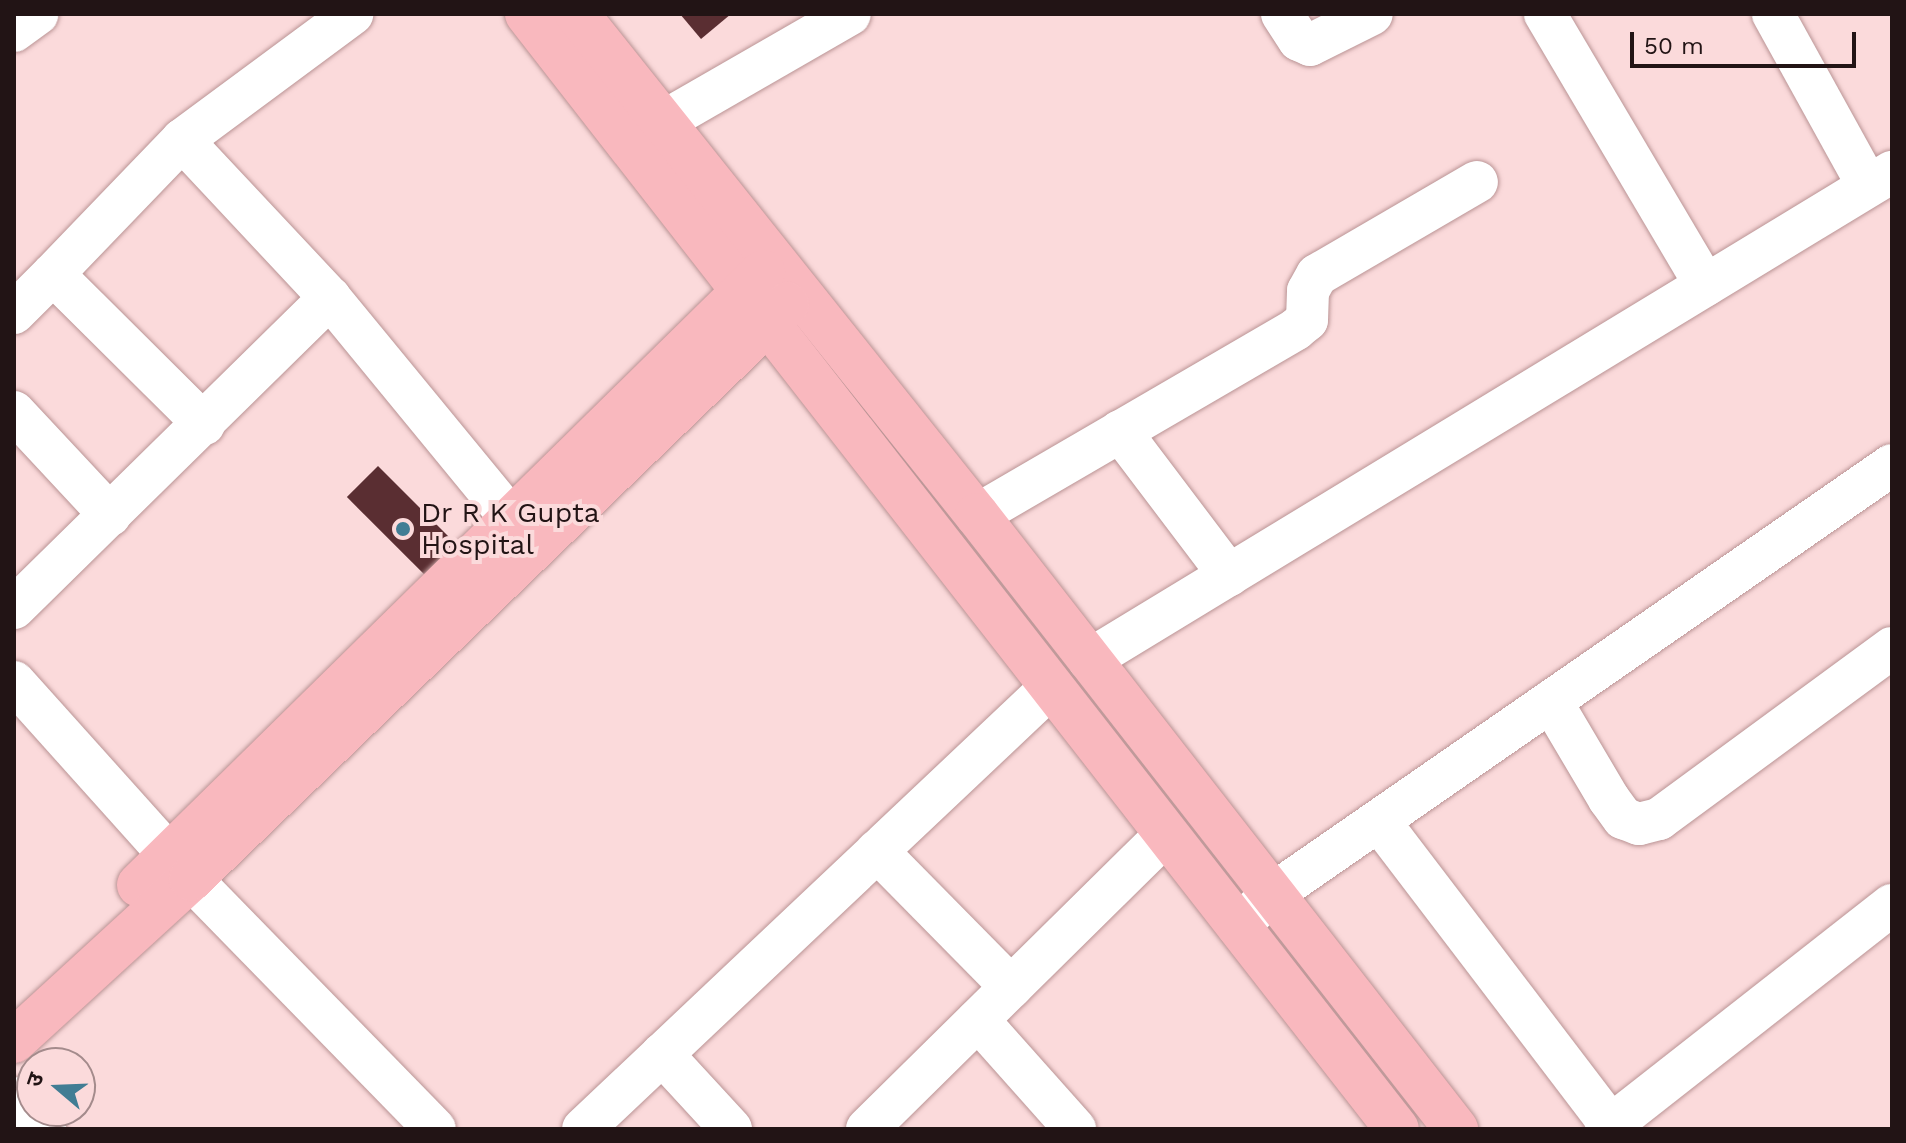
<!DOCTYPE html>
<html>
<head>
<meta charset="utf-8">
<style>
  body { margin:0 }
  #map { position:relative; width:1906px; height:1143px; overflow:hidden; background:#fbdadb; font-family:"Work Sans","Noto Sans Devanagari",sans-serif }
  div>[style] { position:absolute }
  .building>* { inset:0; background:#5a2e32; transform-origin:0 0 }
  .roads { filter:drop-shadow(0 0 2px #ba9495) drop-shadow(0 0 2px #ba9495) }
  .minor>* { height:42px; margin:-21px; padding:0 21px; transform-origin:21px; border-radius:21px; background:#fff }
  .major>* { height:44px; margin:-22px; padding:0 22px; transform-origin:22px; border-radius:22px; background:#f9b8be }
  .dots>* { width:22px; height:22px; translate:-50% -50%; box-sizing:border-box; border:4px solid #fbdadb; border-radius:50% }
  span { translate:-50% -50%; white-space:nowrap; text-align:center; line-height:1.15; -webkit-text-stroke:8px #fbdadb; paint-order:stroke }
  .poi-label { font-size:28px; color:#221415 }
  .left { translate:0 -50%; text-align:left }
  .frame { position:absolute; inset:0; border:16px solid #221415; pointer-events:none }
  .north { position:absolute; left:16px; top:1047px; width:80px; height:80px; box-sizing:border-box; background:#fbdadb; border:2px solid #a48b8c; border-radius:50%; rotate:289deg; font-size:22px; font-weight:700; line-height:32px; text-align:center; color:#221415 }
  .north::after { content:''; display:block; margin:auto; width:28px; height:36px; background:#417d94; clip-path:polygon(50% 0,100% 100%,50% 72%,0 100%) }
  .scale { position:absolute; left:1630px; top:32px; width:226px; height:36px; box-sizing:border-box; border:4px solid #221415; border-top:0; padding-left:10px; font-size:24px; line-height:28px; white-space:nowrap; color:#221415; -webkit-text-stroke:6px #fbdadb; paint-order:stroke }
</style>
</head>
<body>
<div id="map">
  <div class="building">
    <div style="clip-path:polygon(680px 14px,731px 14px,701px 39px)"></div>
    <div style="left:378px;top:466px;width:117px;height:44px;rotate:45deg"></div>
  </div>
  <div class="roads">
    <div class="minor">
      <div style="left:1282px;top:14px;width:31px;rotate:57deg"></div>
      <div style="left:1299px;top:40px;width:12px;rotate:24deg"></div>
      <div style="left:1310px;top:45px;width:69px;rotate:-26.6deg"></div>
      <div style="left:1545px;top:14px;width:315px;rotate:59.4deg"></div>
      <div style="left:1773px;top:14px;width:196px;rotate:61.1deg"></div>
      <div style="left:14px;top:31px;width:29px;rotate:-36deg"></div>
      <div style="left:633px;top:139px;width:250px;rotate:-29.9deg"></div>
      <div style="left:182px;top:140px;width:216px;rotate:46.9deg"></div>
      <div style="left:330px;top:298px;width:282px;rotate:50.6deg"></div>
      <div style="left:53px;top:274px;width:186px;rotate:-46.1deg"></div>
      <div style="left:182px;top:140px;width:212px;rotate:-36.5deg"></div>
      <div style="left:14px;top:313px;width:55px;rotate:-45deg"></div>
      <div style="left:53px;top:274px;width:213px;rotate:44.8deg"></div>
      <div style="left:14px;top:412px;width:141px;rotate:47deg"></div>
      <div style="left:1120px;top:431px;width:181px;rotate:52.9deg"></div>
      <div style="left:977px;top:515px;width:369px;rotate:-30.2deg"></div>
      <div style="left:1296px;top:329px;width:14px;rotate:-39deg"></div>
      <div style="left:1307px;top:320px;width:29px;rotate:-88deg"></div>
      <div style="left:1308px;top:291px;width:18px;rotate:-61deg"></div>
      <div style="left:1317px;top:275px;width:185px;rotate:-30.2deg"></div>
      <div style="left:14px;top:608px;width:443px;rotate:-44.5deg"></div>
      <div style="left:1089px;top:660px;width:940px;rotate:-31.29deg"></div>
      <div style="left:14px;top:682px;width:265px;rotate:48.1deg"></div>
      <div style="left:191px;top:879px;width:349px;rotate:45.7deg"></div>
      <div style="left:1551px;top:701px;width:114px;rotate:59.4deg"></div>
      <div style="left:1609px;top:799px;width:24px;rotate:54deg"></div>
      <div style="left:1623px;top:818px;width:17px;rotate:21deg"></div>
      <div style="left:1639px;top:824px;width:21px;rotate:-14deg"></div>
      <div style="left:1659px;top:819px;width:289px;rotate:-36.3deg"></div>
      <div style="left:1379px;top:821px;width:387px;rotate:52.7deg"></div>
      <div style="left:877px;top:851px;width:191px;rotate:45.4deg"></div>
      <div style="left:1238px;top:926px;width:45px;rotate:-43.2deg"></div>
      <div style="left:1271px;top:895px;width:755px;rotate:-34.7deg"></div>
      <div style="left:978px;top:1020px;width:146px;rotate:48.3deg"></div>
      <div style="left:662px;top:1054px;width:102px;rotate:47.4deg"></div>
      <div style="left:14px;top:1098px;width:44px;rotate:45deg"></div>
      <div style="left:583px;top:1129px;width:644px;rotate:-43.36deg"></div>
      <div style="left:867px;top:1129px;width:420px;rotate:-44.6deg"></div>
      <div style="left:1606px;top:1129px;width:363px;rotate:-38.1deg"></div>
    </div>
    <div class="major">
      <div style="left:527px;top:14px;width:1414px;rotate:52.04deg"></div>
      <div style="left:577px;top:14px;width:641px;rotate:51.4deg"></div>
      <div style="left:977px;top:515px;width:779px;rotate:52.04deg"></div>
      <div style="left:139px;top:885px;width:875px;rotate:-44.49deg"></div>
      <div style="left:14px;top:1041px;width:240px;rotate:-42.5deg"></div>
      <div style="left:191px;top:879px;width:828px;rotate:-43.97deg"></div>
    </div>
  </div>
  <div class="dots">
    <div style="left:403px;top:529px;background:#417d94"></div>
  </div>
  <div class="poi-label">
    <span class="left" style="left:421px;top:529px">Dr R K Gupta<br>Hospital</span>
  </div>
  <div class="frame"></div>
  <div class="north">उ</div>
  <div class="scale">50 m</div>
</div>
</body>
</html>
